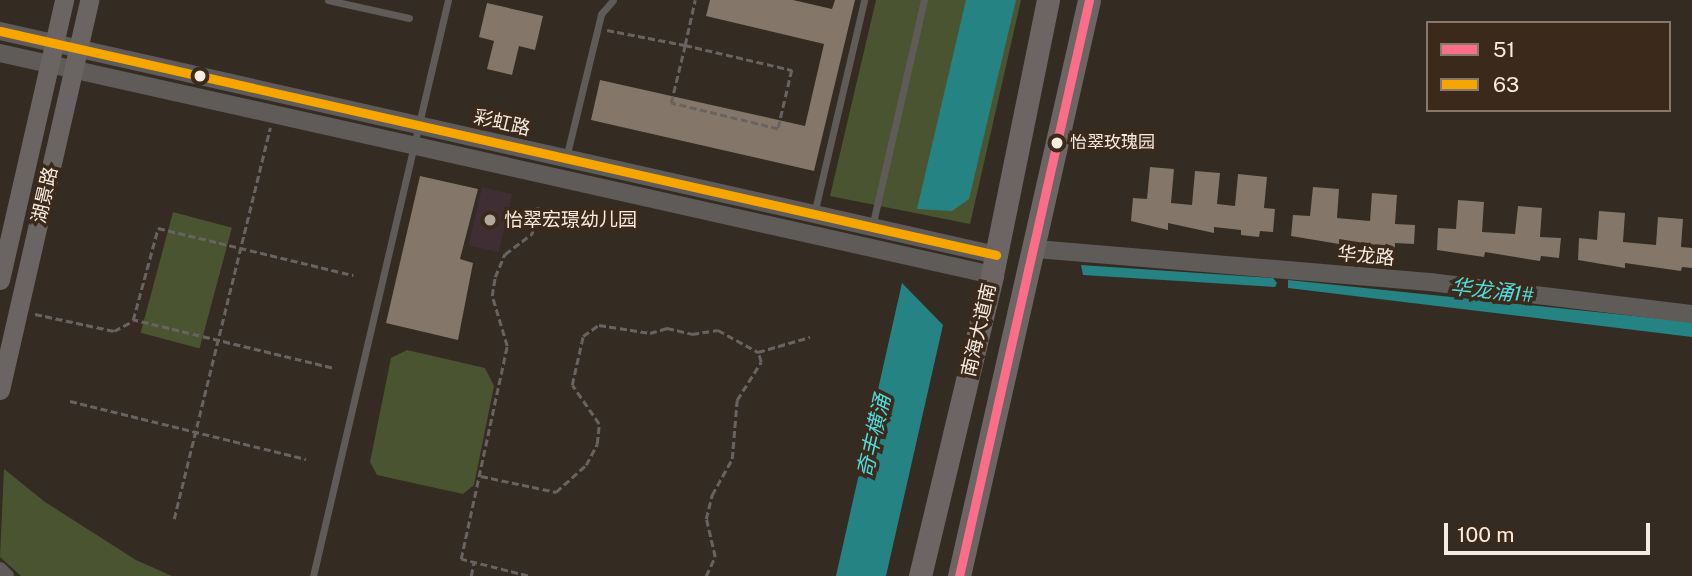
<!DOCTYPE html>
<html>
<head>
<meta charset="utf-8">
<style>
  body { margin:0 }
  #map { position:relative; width:1692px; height:576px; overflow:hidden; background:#342b22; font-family:"Public Sans","Noto Sans SC",sans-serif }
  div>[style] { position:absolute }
  .education>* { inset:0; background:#402e35; transform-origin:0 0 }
  .green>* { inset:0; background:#4a5431; transform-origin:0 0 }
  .water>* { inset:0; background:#268384 }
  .building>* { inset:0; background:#847668 }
  .path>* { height:2.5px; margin-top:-1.25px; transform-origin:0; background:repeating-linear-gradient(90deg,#686360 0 7px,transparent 0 10.5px) }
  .service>* { height:7px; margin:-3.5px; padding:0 3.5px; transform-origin:3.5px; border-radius:3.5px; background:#5f5b59 }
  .minor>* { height:14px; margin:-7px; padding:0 7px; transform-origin:7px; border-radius:7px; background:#5f5b59 }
  .tertiary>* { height:18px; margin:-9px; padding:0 9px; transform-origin:9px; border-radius:9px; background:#5f5b59 }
  .secondary>* { height:19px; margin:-9.5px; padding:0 9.5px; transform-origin:9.5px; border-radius:9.5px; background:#6a6563 }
  .trunk>* { height:23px; margin:-11.5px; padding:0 11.5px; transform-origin:11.5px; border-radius:11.5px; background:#6c6563 }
  .bus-1>* { height:9px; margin:-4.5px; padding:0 4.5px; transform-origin:4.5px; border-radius:4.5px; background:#fb6d88 }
  .bus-2>* { height:9px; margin:-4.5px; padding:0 4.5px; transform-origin:4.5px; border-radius:4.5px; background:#f7a600 }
  .dots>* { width:19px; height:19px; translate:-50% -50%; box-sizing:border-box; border:4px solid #3b2a1b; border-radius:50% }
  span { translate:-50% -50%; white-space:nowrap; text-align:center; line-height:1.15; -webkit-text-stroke:7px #3b2a1b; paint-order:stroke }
  .bus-label { font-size:17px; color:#f7ece2 }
  .left { translate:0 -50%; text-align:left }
  .street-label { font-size:19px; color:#f7ece2 }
  .poi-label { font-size:19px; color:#f7ece2 }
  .water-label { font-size:21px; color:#4edddf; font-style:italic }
  .legend { position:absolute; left:1426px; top:21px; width:245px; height:91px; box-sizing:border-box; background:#3b2a1b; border:2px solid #86786b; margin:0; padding:9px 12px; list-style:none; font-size:21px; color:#f7ece2 }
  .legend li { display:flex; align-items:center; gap:14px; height:35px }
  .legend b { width:35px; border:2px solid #86786b }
  .scale { position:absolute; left:1444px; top:523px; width:206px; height:32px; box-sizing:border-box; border:4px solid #f7ece2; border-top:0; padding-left:9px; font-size:21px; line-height:24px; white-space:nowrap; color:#f7ece2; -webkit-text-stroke:5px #3b2a1b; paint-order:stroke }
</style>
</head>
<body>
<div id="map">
  <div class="education">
    <div style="left:482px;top:187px;width:31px;height:60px;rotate:13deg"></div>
  </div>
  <div class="green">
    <div style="clip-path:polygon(876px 0,1021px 0,970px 224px,830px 196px)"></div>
    <div style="left:173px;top:212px;width:61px;height:125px;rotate:15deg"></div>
    <div style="clip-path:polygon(407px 350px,485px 368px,494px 386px,474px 485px,463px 494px,377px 475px,370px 462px,391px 358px)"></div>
    <div style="clip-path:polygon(4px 469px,45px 502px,136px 560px,172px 576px,21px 576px,0 557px)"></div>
  </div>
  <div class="water">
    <div style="clip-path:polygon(966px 0,1016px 0,969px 199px,952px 211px,917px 209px)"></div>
    <div style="clip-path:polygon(1081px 265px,1273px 278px,1277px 283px,1275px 287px,1083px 275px)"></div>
    <div style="clip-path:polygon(1288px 280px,1692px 322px,1692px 337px,1288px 288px)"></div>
    <div style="clip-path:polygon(902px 283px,943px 325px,886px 576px,836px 576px)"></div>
  </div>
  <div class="building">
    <div style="clip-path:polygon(710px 0,793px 0,832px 9px,835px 0,855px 0,814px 171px,591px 120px,600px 80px,805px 126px,824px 44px,706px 16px)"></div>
    <div style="clip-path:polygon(487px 3px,543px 16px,535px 50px,519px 46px,512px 75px,487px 69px,494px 41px,479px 37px)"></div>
    <div style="clip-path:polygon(1150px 167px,1174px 169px,1171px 203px,1192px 205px,1195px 171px,1220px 173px,1217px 204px,1235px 206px,1238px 174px,1267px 177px,1264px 208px,1275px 209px,1273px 232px,1260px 231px,1259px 237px,1241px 235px,1241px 230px,1214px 227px,1214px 233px,1168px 223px,1168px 230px,1131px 221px,1133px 198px,1147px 199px)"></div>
    <div style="clip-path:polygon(420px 176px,478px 189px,460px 259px,473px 263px,458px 340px,386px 323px)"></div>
    <div style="clip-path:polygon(1313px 187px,1339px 189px,1337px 218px,1370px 221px,1372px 193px,1397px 195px,1395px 224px,1415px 225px,1414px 244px,1395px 243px,1395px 248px,1339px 239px,1339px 244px,1291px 236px,1293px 215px,1310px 216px)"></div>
    <div style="clip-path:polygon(1458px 200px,1484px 202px,1482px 232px,1515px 234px,1518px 206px,1542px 208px,1540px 237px,1561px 238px,1559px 258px,1541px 256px,1540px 261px,1485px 252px,1484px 257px,1437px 250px,1438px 228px,1456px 229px)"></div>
    <div style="clip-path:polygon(1599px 211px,1625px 213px,1623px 242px,1656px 245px,1658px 217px,1683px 219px,1681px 247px,1692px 248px,1692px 268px,1682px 267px,1681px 271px,1625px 263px,1625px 268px,1578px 260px,1579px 238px,1597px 240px)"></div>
  </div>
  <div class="path">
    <div style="left:607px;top:30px;width:79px;rotate:10.9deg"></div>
    <div style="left:685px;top:45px;width:110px;rotate:13.2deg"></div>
    <div style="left:792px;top:70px;width:61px;rotate:103.3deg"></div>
    <div style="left:778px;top:129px;width:110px;rotate:-166.3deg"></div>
    <div style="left:671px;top:103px;width:60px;rotate:-76.4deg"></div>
    <div style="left:685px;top:45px;width:46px;rotate:-77.5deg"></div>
    <div style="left:35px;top:314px;width:81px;rotate:12.1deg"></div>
    <div style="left:114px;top:331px;width:21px;rotate:-28deg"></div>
    <div style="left:332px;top:368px;width:205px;rotate:-166.4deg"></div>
    <div style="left:133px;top:320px;width:95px;rotate:-74.8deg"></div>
    <div style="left:158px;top:228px;width:201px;rotate:13.6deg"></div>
    <div style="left:70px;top:401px;width:243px;rotate:13.8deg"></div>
    <div style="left:481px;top:476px;width:77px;rotate:12deg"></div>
    <div style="left:556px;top:492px;width:40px;rotate:-42deg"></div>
    <div style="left:586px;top:465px;width:24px;rotate:-62deg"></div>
    <div style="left:597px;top:444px;width:20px;rotate:-84deg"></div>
    <div style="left:599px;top:424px;width:47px;rotate:-124.7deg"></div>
    <div style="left:572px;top:385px;width:50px;rotate:-77.3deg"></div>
    <div style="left:583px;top:336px;width:19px;rotate:-35deg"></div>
    <div style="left:599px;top:325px;width:52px;rotate:8.9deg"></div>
    <div style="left:650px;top:333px;width:18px;rotate:-16deg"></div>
    <div style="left:667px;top:328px;width:26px;rotate:13deg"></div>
    <div style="left:692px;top:334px;width:26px;rotate:-9deg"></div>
    <div style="left:718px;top:330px;width:46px;rotate:28.8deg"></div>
    <div style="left:758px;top:352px;width:54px;rotate:-16.1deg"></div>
    <div style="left:174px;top:519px;width:403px;rotate:-76.2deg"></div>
    <div style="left:471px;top:576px;width:14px;rotate:-78deg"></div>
    <div style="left:528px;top:576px;width:69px;rotate:-165.8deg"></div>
    <div style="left:461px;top:559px;width:218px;rotate:-77.8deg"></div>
    <div style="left:507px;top:346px;width:52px;rotate:-106.7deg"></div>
    <div style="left:492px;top:296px;width:19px;rotate:-81deg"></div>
    <div style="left:495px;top:277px;width:25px;rotate:-67deg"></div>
    <div style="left:505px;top:254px;width:34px;rotate:-37deg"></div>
    <div style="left:532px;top:234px;width:29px;rotate:-78deg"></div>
    <div style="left:706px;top:576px;width:21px;rotate:-65deg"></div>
    <div style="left:715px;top:557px;width:39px;rotate:-103deg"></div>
    <div style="left:706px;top:519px;width:25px;rotate:-76deg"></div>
    <div style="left:712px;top:495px;width:41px;rotate:-60.9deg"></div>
    <div style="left:732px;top:459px;width:59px;rotate:-85.2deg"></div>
    <div style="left:737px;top:400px;width:45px;rotate:-57.7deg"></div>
    <div style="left:761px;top:362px;width:10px;rotate:-107deg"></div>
  </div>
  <div class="service">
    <div style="left:328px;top:0;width:83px;rotate:12.5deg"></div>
    <div style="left:566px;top:158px;width:148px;rotate:-76.3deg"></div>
    <div style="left:601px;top:14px;width:18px;rotate:-49deg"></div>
    <div style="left:814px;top:214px;width:220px;rotate:-76.8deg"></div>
    <div style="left:872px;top:227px;width:233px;rotate:-77.1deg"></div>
    <div style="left:313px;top:576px;width:592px;rotate:-76.81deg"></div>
  </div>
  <div class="minor">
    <div style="left:0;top:569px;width:10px;rotate:45deg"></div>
  </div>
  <div class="tertiary">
    <div style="left:0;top:31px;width:1021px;rotate:12.67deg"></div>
    <div style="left:0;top:53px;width:1017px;rotate:12.61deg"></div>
    <div style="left:1036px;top:249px;width:395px;rotate:4.8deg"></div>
    <div style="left:1430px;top:282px;width:264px;rotate:7deg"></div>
  </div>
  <div class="secondary">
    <div style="left:0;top:280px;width:287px;rotate:-77.1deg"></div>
    <div style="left:0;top:390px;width:400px;rotate:-77.1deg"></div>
  </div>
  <div class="trunk">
    <div style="left:920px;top:576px;width:309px;rotate:-76.5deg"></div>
    <div style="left:992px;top:275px;width:281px;rotate:-78.5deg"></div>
    <div style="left:959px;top:576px;width:590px;rotate:-77.28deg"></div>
  </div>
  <div class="bus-1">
    <div style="left:959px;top:576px;width:590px;rotate:-77.28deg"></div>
  </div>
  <div class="bus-2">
    <div style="left:0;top:31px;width:1021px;rotate:12.67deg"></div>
  </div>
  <div class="dots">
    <div style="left:200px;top:76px;background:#f7ece2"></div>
    <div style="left:1057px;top:143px;background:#f7ece2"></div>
    <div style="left:490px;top:220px;background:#b3a89f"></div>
  </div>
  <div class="bus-label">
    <span class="left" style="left:1070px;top:143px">怡翠玫瑰园</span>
  </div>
  <div class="street-label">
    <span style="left:502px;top:123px;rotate:13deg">彩虹路</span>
    <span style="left:45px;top:195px;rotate:-77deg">湖景路</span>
    <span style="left:1366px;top:256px;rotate:5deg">华龙路</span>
    <span style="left:979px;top:330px;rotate:-77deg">南海大道南</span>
  </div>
  <div class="poi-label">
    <span class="left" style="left:504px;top:220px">怡翠宏璟幼儿园</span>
  </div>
  <div class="water-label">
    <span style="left:1492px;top:291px;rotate:6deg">华龙涌1#</span>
    <span style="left:874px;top:436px;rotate:-77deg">奇丰横涌</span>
  </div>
  <ul class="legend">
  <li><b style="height:9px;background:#fb6d88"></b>51</li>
  <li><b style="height:9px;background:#f7a600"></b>63</li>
  </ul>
  <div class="scale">100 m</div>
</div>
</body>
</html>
